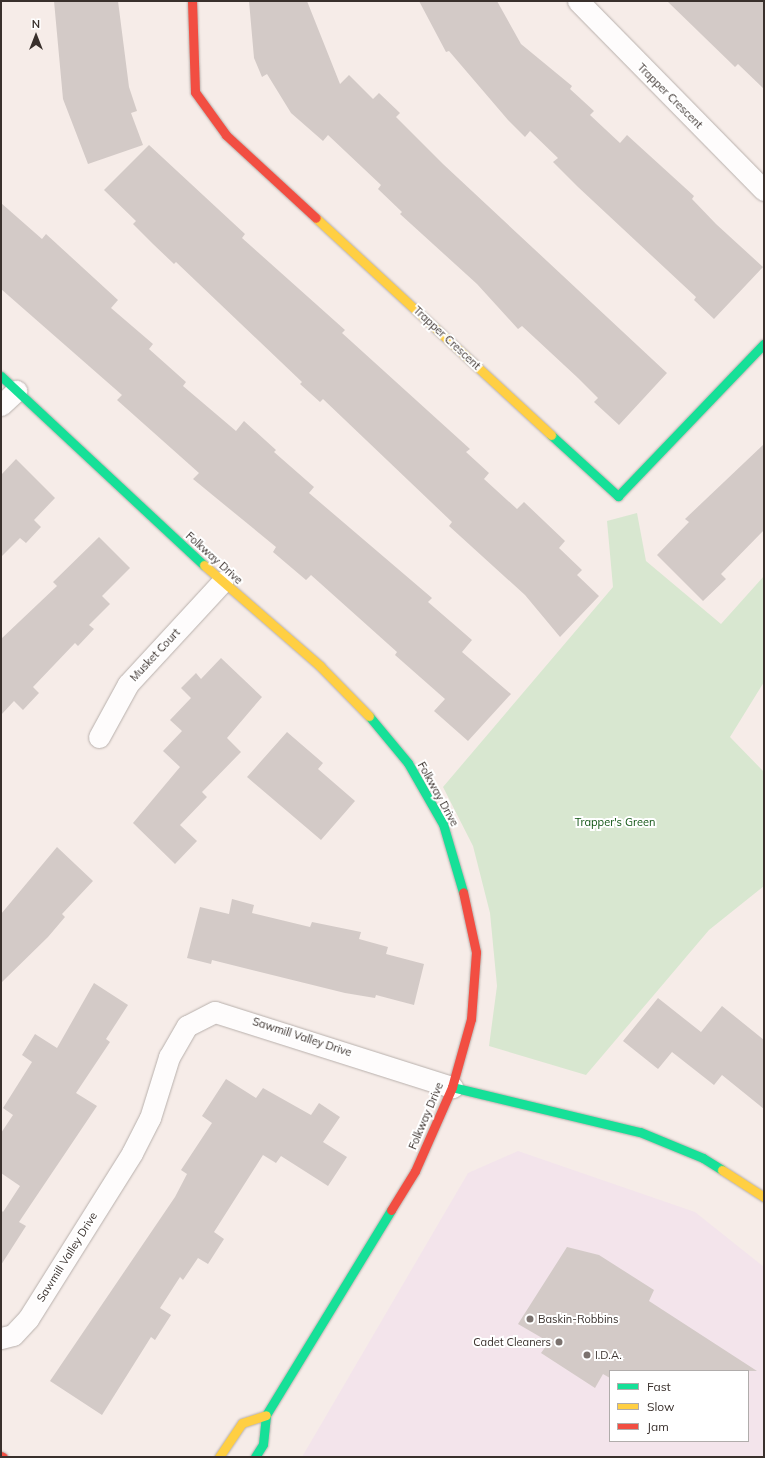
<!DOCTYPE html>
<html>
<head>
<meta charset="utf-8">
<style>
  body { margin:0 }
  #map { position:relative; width:765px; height:1458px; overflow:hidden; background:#f6ece8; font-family:Mulish,sans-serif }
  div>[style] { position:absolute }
  .commercial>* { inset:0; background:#f3e4eb }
  .green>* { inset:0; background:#d8e7d0 }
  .building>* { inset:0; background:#d3cac7 }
  .roads { filter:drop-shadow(0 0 1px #b8b0ac) drop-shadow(0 0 1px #b8b0ac) }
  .street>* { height:21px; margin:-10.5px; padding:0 10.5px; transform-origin:10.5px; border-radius:10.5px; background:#fefcfc }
  .fast>* { height:9px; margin:-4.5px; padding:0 4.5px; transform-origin:4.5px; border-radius:4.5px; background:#16e098 }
  .slow>* { height:9px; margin:-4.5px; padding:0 4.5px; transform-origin:4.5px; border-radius:4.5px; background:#ffcf43 }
  .jam>* { height:9px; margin:-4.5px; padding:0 4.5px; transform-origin:4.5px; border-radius:4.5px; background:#f24e42 }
  .dots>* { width:11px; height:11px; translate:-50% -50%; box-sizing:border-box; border:2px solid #fff; border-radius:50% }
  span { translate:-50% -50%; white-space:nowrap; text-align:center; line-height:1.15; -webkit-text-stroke:4px #fff; paint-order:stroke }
  .street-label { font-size:11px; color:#39302c }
  .park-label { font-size:11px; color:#105413 }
  .poi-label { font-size:11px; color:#39302c }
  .left { translate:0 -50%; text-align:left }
  .right { translate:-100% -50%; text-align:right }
  .frame { position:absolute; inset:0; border:2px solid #39302c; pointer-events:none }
  .legend { position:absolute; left:609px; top:1370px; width:140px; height:72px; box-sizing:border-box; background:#fff; border:1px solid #b0acab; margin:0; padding:5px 7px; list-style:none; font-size:12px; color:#39302c }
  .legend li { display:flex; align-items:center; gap:8px; height:20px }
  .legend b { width:20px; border:1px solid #b0acab }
  .north { position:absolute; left:16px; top:16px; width:40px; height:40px; -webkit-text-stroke:3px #fff; paint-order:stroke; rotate:0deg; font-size:11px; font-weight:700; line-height:16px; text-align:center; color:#39302c }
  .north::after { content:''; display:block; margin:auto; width:14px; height:18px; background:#39302c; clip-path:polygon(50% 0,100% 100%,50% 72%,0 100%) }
</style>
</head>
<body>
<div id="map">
  <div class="commercial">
    <div style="clip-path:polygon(evenodd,518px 1151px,695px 1212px,764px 1267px,764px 1457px,302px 1457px,468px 1173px,518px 1151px,610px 1371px,748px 1371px,748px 1441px,610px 1441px,610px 1371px)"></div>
  </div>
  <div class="green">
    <div style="clip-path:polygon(637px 513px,646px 561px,721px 624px,764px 576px,764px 682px,730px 737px,764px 772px,764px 886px,709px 930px,586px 1075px,489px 1046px,497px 986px,490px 913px,473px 846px,443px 787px,613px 587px,607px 521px)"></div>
  </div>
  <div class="building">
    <div style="clip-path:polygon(54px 1px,118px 1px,129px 87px,137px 111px,131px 113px,143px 145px,88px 164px,63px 99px)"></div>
    <div style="clip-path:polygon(249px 1px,307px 1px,340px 84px,349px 75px,373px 99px,379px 93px,400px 113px,396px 117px,443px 164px,667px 373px,619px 425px,594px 402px,598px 398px,578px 378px,522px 326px,518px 329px,477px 284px,400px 214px,402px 212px,378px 189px,381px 185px,328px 135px,323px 141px,291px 113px,267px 74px,262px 77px,254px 58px)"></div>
    <div style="clip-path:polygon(419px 1px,497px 1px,521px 44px,572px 86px,570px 89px,594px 111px,590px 115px,620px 143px,627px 135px,694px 196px,692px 199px,716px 224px,763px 267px,714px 319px,694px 300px,696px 297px,578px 187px,553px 162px,558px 158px,530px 131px,525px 137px,508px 120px,449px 51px,446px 52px)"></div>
    <div style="clip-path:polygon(667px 1px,764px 1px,764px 89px,738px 64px,735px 67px)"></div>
    <div style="clip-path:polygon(149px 145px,245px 234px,242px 238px,345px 330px,342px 333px,470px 449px,466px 452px,489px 473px,484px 479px,517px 509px,524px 502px,565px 541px,559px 548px,582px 570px,577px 575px,599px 596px,560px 637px,525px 595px,449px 526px,452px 522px,323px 399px,320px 402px,300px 384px,302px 382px,176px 262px,174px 264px,153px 244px,133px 224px,136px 221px,104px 190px)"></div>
    <div style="clip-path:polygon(1px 203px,42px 239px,46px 234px,118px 300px,111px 308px,153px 344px,149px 349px,186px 382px,183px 386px,236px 431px,244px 421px,276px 450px,274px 452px,314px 487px,309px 493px,432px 598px,428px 602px,472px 640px,462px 652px,511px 694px,468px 741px,434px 711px,445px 699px,395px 655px,397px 652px,311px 575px,306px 580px,273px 552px,276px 547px,193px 479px,199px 473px,117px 400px,122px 395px,1px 289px)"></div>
    <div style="clip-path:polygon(764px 444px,764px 530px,721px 574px,726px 579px,703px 601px,657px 555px,689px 522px,685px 519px)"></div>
    <div style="clip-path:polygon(16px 459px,55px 498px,34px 520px,41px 527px,26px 543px,20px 538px,1px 557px,1px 475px)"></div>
    <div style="clip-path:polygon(99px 537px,130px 568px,102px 596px,110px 604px,89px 625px,94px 629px,78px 646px,75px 643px,33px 687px,39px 693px,23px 710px,14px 701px,1px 715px,1px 639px,57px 586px,53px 582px)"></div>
    <div style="clip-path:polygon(221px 658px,262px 697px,227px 738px,241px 752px,202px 792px,207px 797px,180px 825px,197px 841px,175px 864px,133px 823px,180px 767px,163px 751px,182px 731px,170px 720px,191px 698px,181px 688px,196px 673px,201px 679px)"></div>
    <div style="clip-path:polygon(287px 732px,323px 763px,318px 769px,355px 801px,321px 840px,247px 777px)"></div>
    <div style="clip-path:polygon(57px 847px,93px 881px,62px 914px,65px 917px,48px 937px,1px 983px,1px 914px)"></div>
    <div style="clip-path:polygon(232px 899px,254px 905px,252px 913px,310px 927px,312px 922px,361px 932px,359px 939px,388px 947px,386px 954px,424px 964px,414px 1005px,376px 995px,375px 998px,345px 993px,212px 960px,211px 964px,187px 958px,200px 907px,229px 914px)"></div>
    <div style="clip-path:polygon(94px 983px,128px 1005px,106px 1039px,110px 1042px,76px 1093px,97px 1106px,19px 1222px,26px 1226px,1px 1265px,1px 1210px,3px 1212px,20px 1186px,1px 1173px,1px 1133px,13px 1115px,3px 1108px,32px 1062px,22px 1055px,35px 1034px,57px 1048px)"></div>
    <div style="clip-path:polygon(658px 998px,701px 1032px,722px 1006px,764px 1040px,764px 1109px,722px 1075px,714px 1085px,672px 1052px,658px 1069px,623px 1041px)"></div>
    <div style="clip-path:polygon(226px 1079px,256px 1098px,263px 1088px,311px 1115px,319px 1103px,340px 1117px,323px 1142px,347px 1157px,328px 1186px,281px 1156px,276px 1163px,263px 1155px,214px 1232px,224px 1239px,208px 1264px,198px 1258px,183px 1280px,180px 1277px,160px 1308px,171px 1315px,155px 1340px,151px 1337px,102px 1415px,50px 1381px,175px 1197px,187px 1174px,181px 1170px,212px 1123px,202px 1116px)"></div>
    <div style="clip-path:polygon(567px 1247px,599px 1255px,654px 1290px,649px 1301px,757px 1371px,610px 1371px,610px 1378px,603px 1374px,595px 1388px,541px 1353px,549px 1342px,518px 1324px)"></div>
  </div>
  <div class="roads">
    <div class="street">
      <div style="left:578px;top:1px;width:265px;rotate:45.5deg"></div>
      <div style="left:1px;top:405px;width:21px;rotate:-43deg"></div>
      <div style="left:99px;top:737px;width:60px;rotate:-61.3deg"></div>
      <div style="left:128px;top:684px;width:139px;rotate:-47.3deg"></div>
      <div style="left:1px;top:1338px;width:12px;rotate:-14deg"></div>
      <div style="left:13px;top:1335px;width:22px;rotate:-47deg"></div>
      <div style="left:28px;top:1319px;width:196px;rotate:-57.9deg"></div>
      <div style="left:132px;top:1153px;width:39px;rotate:-63deg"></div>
      <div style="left:150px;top:1118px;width:64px;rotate:-72.7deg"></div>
      <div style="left:169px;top:1057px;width:36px;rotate:-60deg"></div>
      <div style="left:187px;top:1026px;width:31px;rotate:-27deg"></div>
      <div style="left:215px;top:1012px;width:249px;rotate:17.6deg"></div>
    </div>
    <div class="fast">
      <div style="left:1px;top:376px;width:277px;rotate:43deg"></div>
      <div style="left:551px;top:435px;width:91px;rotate:42.3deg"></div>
      <div style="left:618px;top:496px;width:211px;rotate:-46.2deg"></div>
      <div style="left:369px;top:716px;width:61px;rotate:50.3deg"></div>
      <div style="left:408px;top:763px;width:70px;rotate:60.2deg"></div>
      <div style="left:443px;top:824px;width:71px;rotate:73.6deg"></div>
      <div style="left:452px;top:1087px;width:193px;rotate:13.5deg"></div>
      <div style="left:640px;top:1132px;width:68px;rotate:22.4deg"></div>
      <div style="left:703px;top:1158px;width:22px;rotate:32deg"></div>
      <div style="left:255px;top:1457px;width:15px;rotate:-58deg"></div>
      <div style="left:263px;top:1444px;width:29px;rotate:-84deg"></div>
      <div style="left:266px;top:1415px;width:240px;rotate:-58.6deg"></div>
    </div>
    <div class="slow">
      <div style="left:316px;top:218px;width:320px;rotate:42.7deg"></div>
      <div style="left:204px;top:565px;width:154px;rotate:41deg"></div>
      <div style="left:320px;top:666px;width:70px;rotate:45.6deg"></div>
      <div style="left:722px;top:1170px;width:50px;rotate:32.7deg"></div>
      <div style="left:219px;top:1457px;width:41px;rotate:-55.9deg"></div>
      <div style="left:242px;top:1423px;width:25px;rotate:-18deg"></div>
    </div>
    <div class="jam">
      <div style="left:192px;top:1px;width:91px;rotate:88.1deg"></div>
      <div style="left:195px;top:92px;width:53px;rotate:54.2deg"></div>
      <div style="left:226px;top:135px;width:122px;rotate:42.7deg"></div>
      <div style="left:391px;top:1210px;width:46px;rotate:-58.4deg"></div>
      <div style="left:415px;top:1171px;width:92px;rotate:-66.2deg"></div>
      <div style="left:452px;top:1087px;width:71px;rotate:-74.4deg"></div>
      <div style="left:471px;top:1019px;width:67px;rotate:-85.7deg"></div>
      <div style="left:476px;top:952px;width:61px;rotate:-102.2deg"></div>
      <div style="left:1px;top:1456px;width:2px;rotate:27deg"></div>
    </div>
  </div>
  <div class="dots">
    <div style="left:530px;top:1319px;background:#7b726e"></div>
    <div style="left:559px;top:1342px;background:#7b726e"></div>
    <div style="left:587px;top:1355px;background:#7b726e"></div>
  </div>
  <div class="street-label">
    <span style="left:670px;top:96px;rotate:45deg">Trapper Crescent</span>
    <span style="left:447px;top:338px;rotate:43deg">Trapper Crescent</span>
    <span style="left:214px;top:558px;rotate:42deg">Folkway Drive</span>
    <span style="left:155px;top:655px;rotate:-47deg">Musket Court</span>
    <span style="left:438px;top:794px;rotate:61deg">Folkway Drive</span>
    <span style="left:302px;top:1037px;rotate:18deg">Sawmill Valley Drive</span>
    <span style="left:426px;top:1116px;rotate:-67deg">Folkway Drive</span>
    <span style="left:67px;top:1257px;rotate:-58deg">Sawmill Valley Drive</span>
  </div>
  <div class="park-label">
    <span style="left:615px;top:822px">Trapper's Green</span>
  </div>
  <div class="poi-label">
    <span class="left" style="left:538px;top:1319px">Baskin-Robbins</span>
    <span class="right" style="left:551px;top:1342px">Cadet Cleaners</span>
    <span class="left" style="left:595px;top:1355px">I.D.A.</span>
  </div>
  <div class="frame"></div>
  <ul class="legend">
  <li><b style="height:5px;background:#16e098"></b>Fast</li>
  <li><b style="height:5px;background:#ffcf43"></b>Slow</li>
  <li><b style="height:5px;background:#f24e42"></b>Jam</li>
  </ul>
  <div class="north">N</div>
</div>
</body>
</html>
